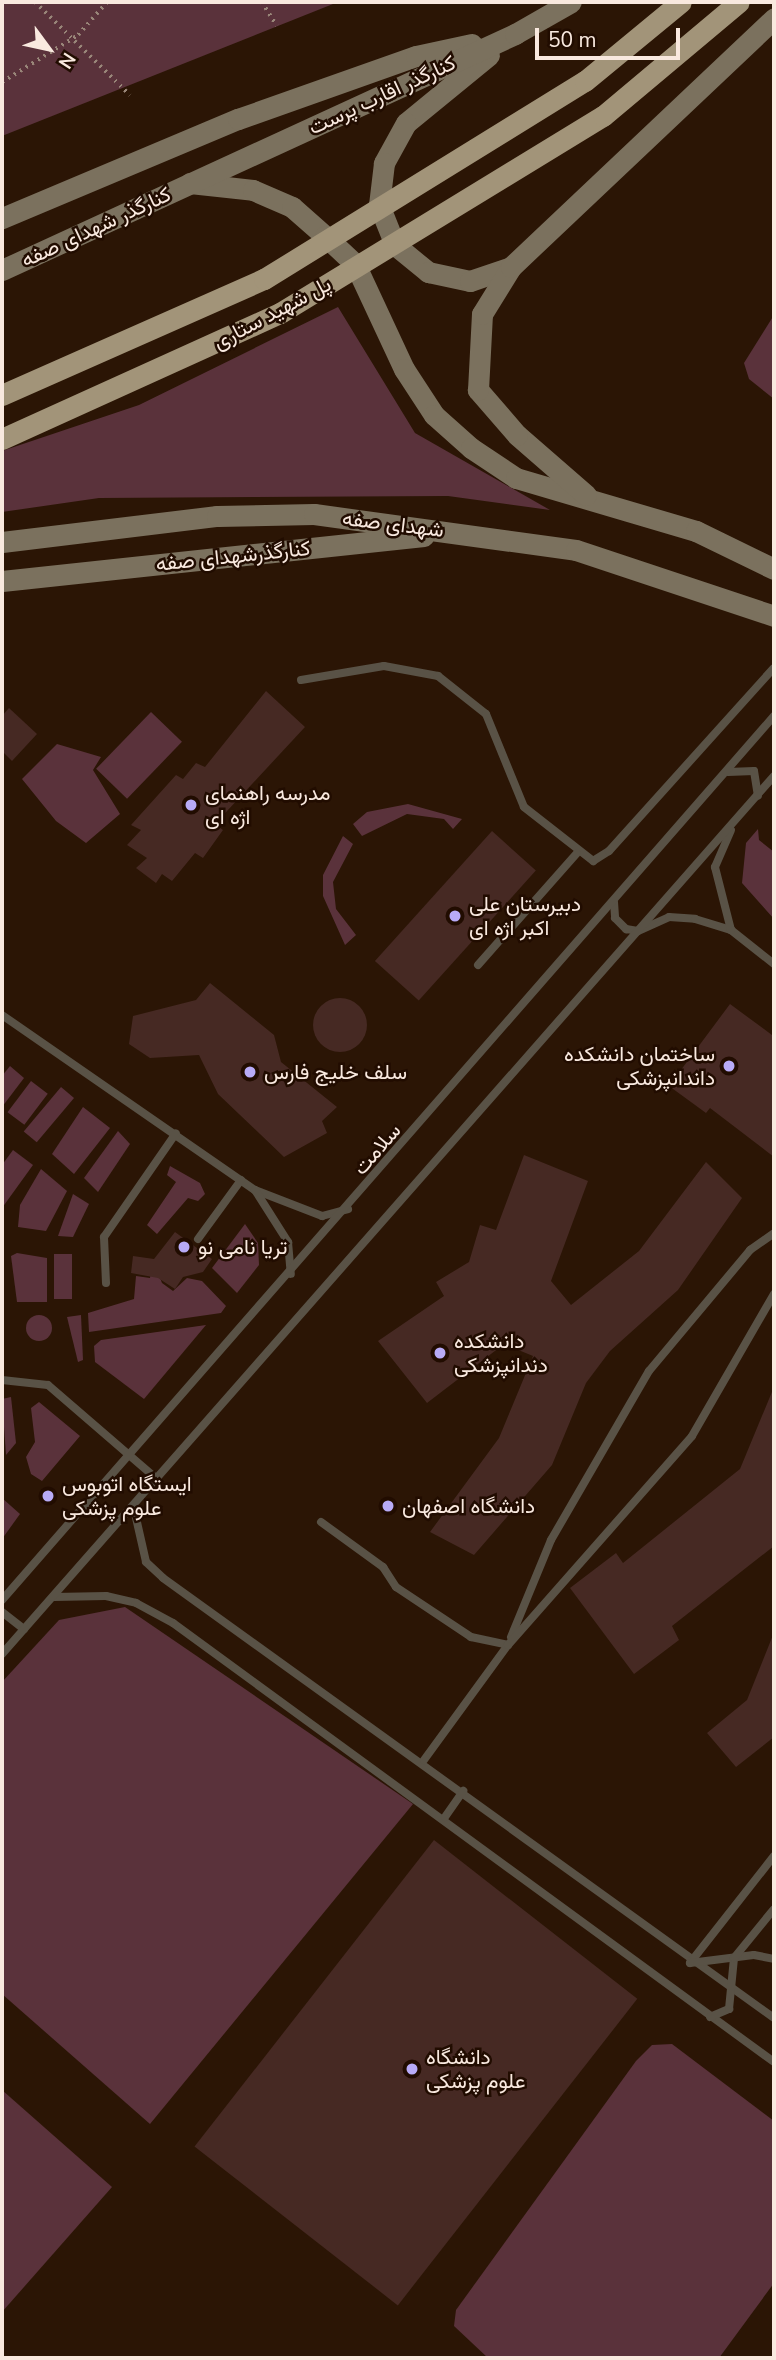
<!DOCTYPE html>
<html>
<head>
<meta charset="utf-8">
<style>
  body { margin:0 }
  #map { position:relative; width:776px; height:2360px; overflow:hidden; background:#2b1505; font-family:"Nunito Sans",Vazirmatn,sans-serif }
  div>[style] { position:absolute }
  .green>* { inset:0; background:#5a323b; transform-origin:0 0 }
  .round { border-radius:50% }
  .building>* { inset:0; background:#462923; transform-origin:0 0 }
  .path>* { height:3.5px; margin-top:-1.75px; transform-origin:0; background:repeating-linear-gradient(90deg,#998679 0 2px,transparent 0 7px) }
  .service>* { height:8px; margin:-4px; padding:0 4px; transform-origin:4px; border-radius:4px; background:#595246 }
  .secondary>* { height:21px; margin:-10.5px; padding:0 10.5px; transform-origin:10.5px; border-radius:10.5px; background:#7b715e }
  .trunk>* { height:21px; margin:-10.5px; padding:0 10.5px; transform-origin:10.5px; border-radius:10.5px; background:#a29479 }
  .dots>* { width:19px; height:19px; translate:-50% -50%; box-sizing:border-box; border:4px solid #210c00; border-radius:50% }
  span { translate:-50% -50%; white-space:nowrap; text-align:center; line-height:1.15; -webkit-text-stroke:5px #210c00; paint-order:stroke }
  .street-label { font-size:21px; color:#f9e9df }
  .poi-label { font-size:21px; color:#f9e9df }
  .left { translate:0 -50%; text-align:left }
  .right { translate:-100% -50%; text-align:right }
  .frame { position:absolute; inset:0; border:4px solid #f9e9df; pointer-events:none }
  .north { position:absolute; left:14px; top:14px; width:70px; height:70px; -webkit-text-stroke:5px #210c00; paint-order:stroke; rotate:123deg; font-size:19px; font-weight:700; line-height:28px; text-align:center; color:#f9e9df }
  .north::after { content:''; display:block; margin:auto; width:24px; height:32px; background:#f9e9df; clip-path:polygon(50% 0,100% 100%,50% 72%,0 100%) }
  .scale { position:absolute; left:535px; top:28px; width:145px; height:32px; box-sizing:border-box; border:4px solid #f9e9df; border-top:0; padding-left:9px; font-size:21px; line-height:24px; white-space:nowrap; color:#f9e9df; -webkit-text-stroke:5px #210c00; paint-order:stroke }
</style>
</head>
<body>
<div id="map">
  <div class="green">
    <div style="clip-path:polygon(2px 2px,338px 2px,2px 136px)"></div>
    <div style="clip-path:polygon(338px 307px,415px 433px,550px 510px,448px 496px,99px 498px,2px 512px,2px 451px,139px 405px)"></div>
    <div style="clip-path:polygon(774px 315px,774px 399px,749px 379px,744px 363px)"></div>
    <div style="left:151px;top:712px;width:43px;height:79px;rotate:44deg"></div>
    <div style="clip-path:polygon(57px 744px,101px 757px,93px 770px,120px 814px,86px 843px,56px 821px,22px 779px)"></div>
    <div style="clip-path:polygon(408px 804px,462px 819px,453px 829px,444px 819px,407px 814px,362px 836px,353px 824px,367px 812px)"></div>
    <div style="clip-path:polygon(758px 829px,759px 840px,774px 852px,774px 919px,742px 883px,746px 843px)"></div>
    <div style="clip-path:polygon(343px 836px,353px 844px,333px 882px,336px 909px,356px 935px,345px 945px,323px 896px,323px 875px)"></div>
    <div style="clip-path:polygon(10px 1066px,24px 1078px,2px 1107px,2px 1076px)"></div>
    <div style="left:31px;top:1081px;width:21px;height:39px;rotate:37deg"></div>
    <div style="left:61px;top:1087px;width:17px;height:58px;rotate:40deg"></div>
    <div style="clip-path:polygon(83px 1107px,110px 1128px,74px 1174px,52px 1154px)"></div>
    <div style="clip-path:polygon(118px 1131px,130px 1144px,98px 1192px,84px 1178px)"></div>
    <div style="clip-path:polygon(13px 1150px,33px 1165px,2px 1208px,2px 1165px)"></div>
    <div style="clip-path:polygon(170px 1166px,200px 1183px,205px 1194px,198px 1201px,188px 1198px,157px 1234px,147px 1225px,176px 1182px,167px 1175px)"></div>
    <div style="clip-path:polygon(41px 1169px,67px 1191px,46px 1231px,18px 1227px,20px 1205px)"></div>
    <div style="clip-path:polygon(73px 1194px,89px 1204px,73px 1237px,58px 1236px)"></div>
    <div style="clip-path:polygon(245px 1224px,258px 1243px,259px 1265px,237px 1293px,212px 1268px)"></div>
    <div style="clip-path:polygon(17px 1253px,47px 1258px,47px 1302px,17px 1302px,11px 1256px)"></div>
    <div style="left:54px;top:1254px;width:18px;height:45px"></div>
    <div style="clip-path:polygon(153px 1260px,162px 1283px,173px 1291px,187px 1278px,202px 1281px,226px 1306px,221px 1313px,89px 1332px,88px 1313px,134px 1299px,136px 1276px,150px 1278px)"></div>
    <div style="clip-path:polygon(81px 1315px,83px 1360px,78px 1362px,67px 1317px)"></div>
    <div class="round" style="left:26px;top:1315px;width:26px;height:26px"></div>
    <div style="clip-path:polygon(206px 1325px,144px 1399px,95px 1362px,94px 1346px,101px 1340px)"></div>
    <div style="clip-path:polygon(11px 1397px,16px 1443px,6px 1455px,2px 1399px)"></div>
    <div style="clip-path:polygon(39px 1402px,80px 1436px,42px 1481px,31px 1474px,26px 1457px,35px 1442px,31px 1408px)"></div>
    <div style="clip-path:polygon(2px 1498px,20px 1514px,2px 1539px)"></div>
    <div style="clip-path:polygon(125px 1607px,413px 1804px,150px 2124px,2px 1994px,2px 1682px,59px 1620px)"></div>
    <div style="clip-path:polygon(672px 2044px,774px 2121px,774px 2283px,719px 2358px,488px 2358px,454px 2326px,456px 2310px,636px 2061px,652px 2045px)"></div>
    <div style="clip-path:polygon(2px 2090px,112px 2187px,2px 2312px)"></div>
  </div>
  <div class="building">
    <div style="clip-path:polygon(266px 691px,305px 727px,215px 824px,223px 830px,203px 858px,195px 853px,172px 881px,162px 874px,156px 883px,136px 868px,147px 858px,127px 845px,141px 830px,131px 825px,176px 775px,183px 779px,196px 763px,205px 767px)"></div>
    <div style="clip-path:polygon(9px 708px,37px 734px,12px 761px,2px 751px,2px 716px)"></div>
    <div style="left:492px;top:831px;width:59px;height:175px;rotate:42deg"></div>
    <div style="clip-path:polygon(210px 983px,274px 1035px,281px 1062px,337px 1107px,322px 1121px,327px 1133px,284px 1157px,218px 1094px,199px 1055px,150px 1058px,129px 1044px,133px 1016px,196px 1000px)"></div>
    <div class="round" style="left:313px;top:998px;width:54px;height:54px"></div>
    <div style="clip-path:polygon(730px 1004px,772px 1035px,774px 1157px,710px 1108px,706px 1113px,669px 1086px)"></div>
    <div style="clip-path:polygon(524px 1155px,588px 1181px,551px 1281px,571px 1305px,639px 1251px,706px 1162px,742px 1198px,678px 1290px,610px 1351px,586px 1383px,552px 1465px,474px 1555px,430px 1532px,499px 1438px,533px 1356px,504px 1344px,427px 1403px,378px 1341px,444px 1296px,436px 1282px,469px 1262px,480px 1225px,496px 1230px)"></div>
    <div style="clip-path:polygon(175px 1232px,212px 1259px,203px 1272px,183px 1277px,175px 1289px,158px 1278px,131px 1273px,133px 1256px,154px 1259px)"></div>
    <div style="clip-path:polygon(774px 1387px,774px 1546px,672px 1626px,679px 1640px,634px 1674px,570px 1588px,616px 1553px,623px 1563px,740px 1469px)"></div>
    <div style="clip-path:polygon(773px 1635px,774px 1737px,736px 1767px,707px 1733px,747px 1700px)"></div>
    <div style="left:434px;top:1840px;width:258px;height:389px;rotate:38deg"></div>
  </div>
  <div class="path">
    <div style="left:35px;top:2px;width:133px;rotate:44.4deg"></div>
    <div style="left:262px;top:2px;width:28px;rotate:58deg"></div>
    <div style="left:2px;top:82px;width:89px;rotate:-31.7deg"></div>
    <div style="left:78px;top:35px;width:44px;rotate:-48.7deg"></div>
  </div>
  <div class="service">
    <div style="left:301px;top:680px;width:84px;rotate:-9.6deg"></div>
    <div style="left:384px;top:666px;width:55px;rotate:10.5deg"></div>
    <div style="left:438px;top:676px;width:61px;rotate:38.4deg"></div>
    <div style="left:486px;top:714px;width:100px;rotate:67.8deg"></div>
    <div style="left:524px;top:807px;width:88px;rotate:38deg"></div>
    <div style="left:593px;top:861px;width:19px;rotate:-32deg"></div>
    <div style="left:609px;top:851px;width:246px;rotate:-48deg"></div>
    <div style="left:728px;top:772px;width:26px;rotate:-2deg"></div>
    <div style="left:754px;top:771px;width:25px;rotate:81deg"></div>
    <div style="left:614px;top:902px;width:16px;rotate:86deg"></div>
    <div style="left:615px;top:918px;width:16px;rotate:45deg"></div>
    <div style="left:626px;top:929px;width:12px;rotate:9deg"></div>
    <div style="left:638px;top:931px;width:34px;rotate:-24deg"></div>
    <div style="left:669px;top:917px;width:26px;rotate:4deg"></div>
    <div style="left:695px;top:919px;width:38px;rotate:17deg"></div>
    <div style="left:731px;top:930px;width:55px;rotate:38.3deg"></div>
    <div style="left:731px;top:930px;width:65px;rotate:-104.3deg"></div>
    <div style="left:715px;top:867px;width:40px;rotate:-66.6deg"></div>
    <div style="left:478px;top:965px;width:149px;rotate:-48.5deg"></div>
    <div style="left:2px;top:1015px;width:308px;rotate:34.7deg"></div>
    <div style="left:255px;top:1190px;width:72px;rotate:21.2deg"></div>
    <div style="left:322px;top:1216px;width:27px;rotate:-15deg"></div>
    <div style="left:255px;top:1190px;width:62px;rotate:57.6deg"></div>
    <div style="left:288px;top:1242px;width:32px;rotate:85deg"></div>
    <div style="left:198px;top:1239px;width:73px;rotate:-53.9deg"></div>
    <div style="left:106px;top:1283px;width:46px;rotate:-92.5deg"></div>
    <div style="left:104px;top:1237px;width:126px;rotate:-55.3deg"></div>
    <div style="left:2px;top:1380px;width:46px;rotate:6.2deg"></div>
    <div style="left:48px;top:1385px;width:145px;rotate:40.8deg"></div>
    <div style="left:134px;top:1509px;width:54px;rotate:77.2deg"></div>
    <div style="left:146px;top:1562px;width:23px;rotate:43deg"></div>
    <div style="left:163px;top:1578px;width:753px;rotate:35.76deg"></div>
    <div style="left:321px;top:1522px;width:77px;rotate:36deg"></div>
    <div style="left:383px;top:1567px;width:24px;rotate:57deg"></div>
    <div style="left:396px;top:1587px;width:90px;rotate:33.7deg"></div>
    <div style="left:471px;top:1637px;width:38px;rotate:12deg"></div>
    <div style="left:54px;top:1597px;width:52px;rotate:-1.1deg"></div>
    <div style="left:106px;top:1596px;width:31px;rotate:13deg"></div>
    <div style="left:136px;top:1603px;width:42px;rotate:28.4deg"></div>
    <div style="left:173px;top:1623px;width:744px;rotate:36.15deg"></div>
    <div style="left:2px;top:1600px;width:1174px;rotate:-48.87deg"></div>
    <div style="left:2px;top:1612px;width:28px;rotate:38deg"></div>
    <div style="left:511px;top:1637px;width:105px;rotate:-67.6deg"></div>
    <div style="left:551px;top:1540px;width:195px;rotate:-59.9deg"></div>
    <div style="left:649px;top:1371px;width:158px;rotate:-50.1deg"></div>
    <div style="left:750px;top:1250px;width:29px;rotate:-35deg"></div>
    <div style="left:2px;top:1654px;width:1169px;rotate:-48.68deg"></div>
    <div style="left:424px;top:1760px;width:142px;rotate:-53.9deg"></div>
    <div style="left:508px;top:1645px;width:278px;rotate:-48.6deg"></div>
    <div style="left:692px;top:1436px;width:164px;rotate:-60deg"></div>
    <div style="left:445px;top:1817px;width:32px;rotate:-55deg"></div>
    <div style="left:690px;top:1963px;width:136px;rotate:-51.9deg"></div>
    <div style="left:690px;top:1963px;width:64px;rotate:-7.1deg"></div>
    <div style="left:754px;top:1955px;width:20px;rotate:11deg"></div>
    <div style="left:710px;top:2017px;width:21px;rotate:-23deg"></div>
    <div style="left:729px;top:2009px;width:51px;rotate:-84.4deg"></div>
    <div style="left:734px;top:1958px;width:63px;rotate:-50.8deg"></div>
  </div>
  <div class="secondary">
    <div style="left:489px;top:55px;width:107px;rotate:140.7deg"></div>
    <div style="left:406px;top:123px;width:46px;rotate:118.8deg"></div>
    <div style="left:384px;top:163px;width:42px;rotate:96.8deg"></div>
    <div style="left:379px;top:205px;width:43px;rotate:68.2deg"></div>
    <div style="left:395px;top:245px;width:43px;rotate:39.3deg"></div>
    <div style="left:428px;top:272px;width:43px;rotate:12.1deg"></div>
    <div style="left:470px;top:281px;width:43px;rotate:-18.9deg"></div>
    <div style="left:190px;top:183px;width:63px;rotate:6.3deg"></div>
    <div style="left:253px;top:190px;width:43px;rotate:23.6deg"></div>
    <div style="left:292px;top:207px;width:44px;rotate:41.3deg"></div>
    <div style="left:325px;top:236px;width:41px;rotate:43deg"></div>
    <div style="left:355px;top:264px;width:116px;rotate:65deg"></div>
    <div style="left:404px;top:369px;width:55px;rotate:56.9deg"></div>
    <div style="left:434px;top:415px;width:50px;rotate:41.7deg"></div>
    <div style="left:471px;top:448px;width:54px;rotate:33.7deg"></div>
    <div style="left:516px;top:478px;width:188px;rotate:16.4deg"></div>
    <div style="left:696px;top:531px;width:87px;rotate:26deg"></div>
    <div style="left:2px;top:218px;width:256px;rotate:-22.8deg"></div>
    <div style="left:238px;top:119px;width:189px;rotate:-19.5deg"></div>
    <div style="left:416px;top:56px;width:57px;rotate:-12.1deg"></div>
    <div style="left:2px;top:270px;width:565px;rotate:-24.7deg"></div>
    <div style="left:515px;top:34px;width:64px;rotate:-29.7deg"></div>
    <div style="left:586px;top:495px;width:91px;rotate:-139deg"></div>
    <div style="left:517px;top:435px;width:60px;rotate:-130.9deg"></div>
    <div style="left:478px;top:390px;width:76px;rotate:-87deg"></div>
    <div style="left:482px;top:314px;width:55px;rotate:-58.3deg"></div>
    <div style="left:511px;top:267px;width:362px;rotate:-43.4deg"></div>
    <div style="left:2px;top:542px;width:217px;rotate:-6.9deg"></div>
    <div style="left:217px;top:516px;width:97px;rotate:-1.2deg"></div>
    <div style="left:314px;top:514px;width:264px;rotate:7.8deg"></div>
    <div style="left:576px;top:550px;width:209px;rotate:18.4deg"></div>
    <div style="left:2px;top:581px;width:424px;rotate:-6.1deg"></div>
  </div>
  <div class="trunk">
    <div style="left:2px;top:395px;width:287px;rotate:-23.9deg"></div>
    <div style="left:264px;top:279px;width:377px;rotate:-31.7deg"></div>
    <div style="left:585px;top:81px;width:124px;rotate:-39.5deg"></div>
    <div style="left:2px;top:439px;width:305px;rotate:-24.4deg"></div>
    <div style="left:280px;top:313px;width:378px;rotate:-31.4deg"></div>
    <div style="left:603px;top:116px;width:177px;rotate:-40deg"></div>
  </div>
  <div class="dots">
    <div style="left:191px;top:805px;background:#b8abf7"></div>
    <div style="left:455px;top:916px;background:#b8abf7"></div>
    <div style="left:729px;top:1066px;background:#b8abf7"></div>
    <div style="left:250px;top:1072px;background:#b8abf7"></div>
    <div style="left:184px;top:1247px;background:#b8abf7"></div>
    <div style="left:440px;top:1353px;background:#b8abf7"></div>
    <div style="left:48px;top:1496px;background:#b8abf7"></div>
    <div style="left:388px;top:1506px;background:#b8abf7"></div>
    <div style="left:412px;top:2069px;background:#b8abf7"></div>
  </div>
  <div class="street-label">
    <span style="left:382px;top:95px;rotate:-25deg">کنارگذر اقارب پرست</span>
    <span style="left:96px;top:227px;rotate:-25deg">کنارگذر شهدای صفه</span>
    <span style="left:272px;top:313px;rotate:-28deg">پل شهید ستاری</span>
    <span style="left:393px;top:524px;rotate:7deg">شهدای صفه</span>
    <span style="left:233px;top:556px;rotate:-6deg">کنارگذرشهدای صفه</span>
    <span style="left:377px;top:1149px;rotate:-49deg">سلامت</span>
  </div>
  <div class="poi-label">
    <span class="left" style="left:205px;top:805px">مدرسه راهنمای<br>اژه ای</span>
    <span class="left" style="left:469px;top:916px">دبیرستان علی<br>اکبر اژه ای</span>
    <span class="right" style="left:715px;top:1066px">ساختمان دانشکده<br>داندانپزشکی</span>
    <span class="left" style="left:264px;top:1072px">سلف خلیج فارس</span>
    <span class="left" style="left:198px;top:1247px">تریا نامی نو</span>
    <span class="left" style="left:454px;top:1353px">دانشکده<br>دندانپزشکی</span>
    <span class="left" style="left:62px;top:1496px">ایستگاه اتوبوس<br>علوم پزشکی</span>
    <span class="left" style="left:402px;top:1506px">دانشگاه اصفهان</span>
    <span class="left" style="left:426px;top:2069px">دانشگاه<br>علوم پزشکی</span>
  </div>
  <div class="frame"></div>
  <div class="north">N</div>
  <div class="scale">50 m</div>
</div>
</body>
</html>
